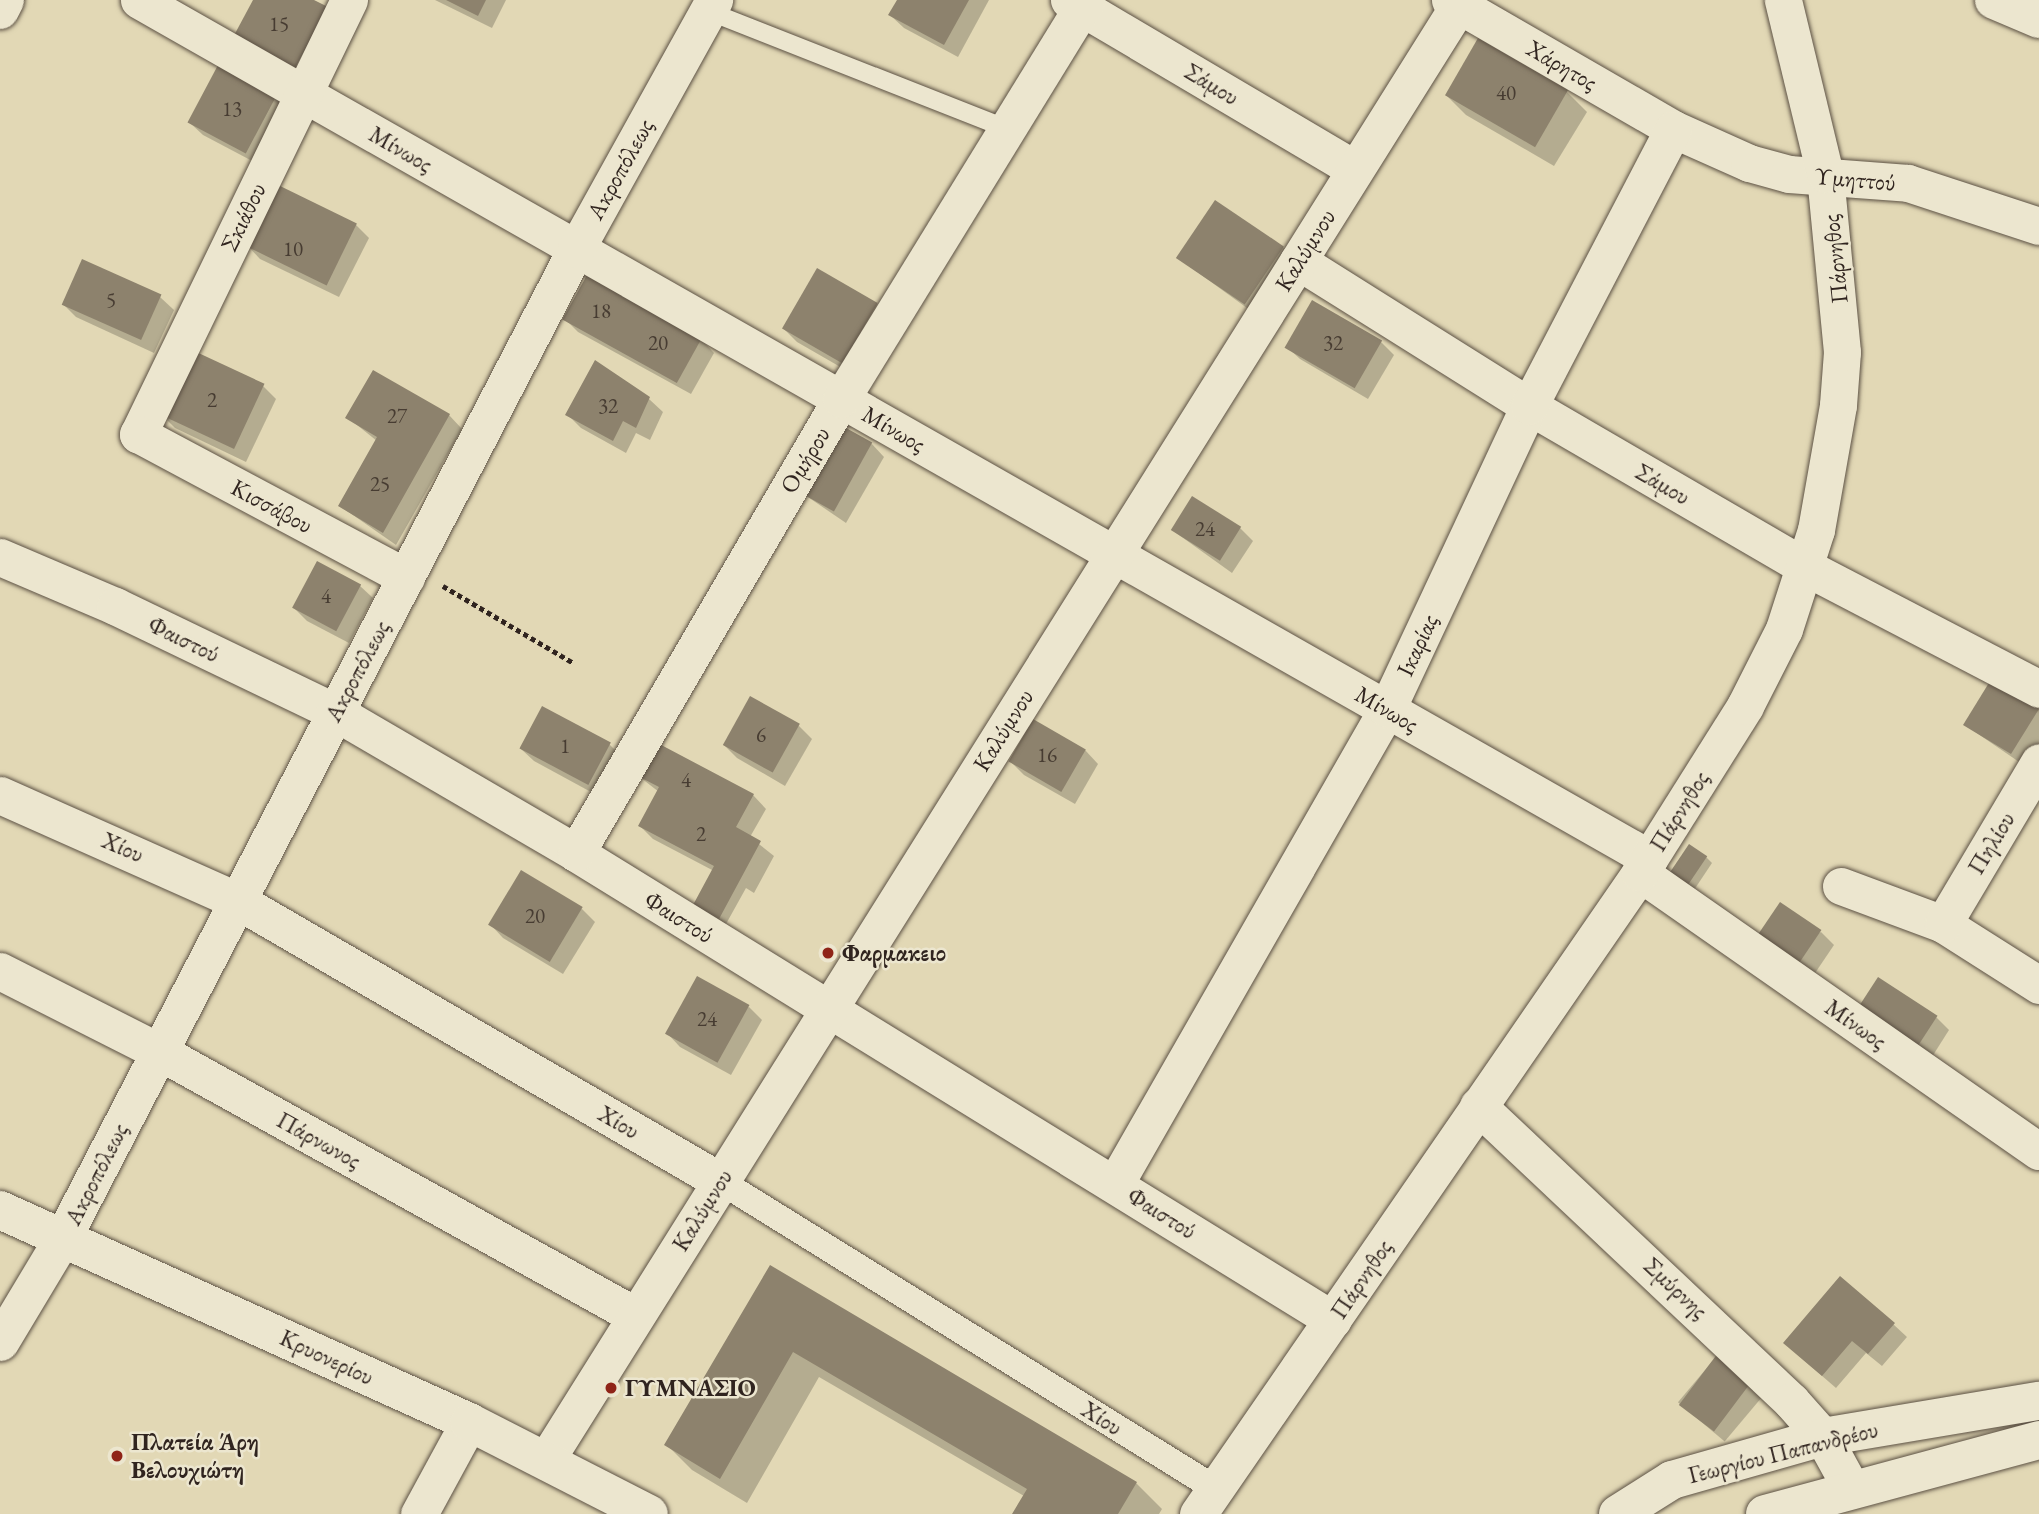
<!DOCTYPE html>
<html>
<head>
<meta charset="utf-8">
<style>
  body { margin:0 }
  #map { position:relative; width:2039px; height:1514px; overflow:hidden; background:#e2d8b5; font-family:"EB Garamond",serif }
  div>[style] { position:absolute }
  .shadow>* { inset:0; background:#0003; transform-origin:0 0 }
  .building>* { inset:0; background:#8d826d; transform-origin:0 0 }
  .path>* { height:4.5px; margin-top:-2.25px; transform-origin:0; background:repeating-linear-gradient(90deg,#30241f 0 5px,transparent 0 8.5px) }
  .roads { filter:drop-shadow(0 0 2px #5c5144) drop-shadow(0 0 2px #5c5144) }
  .service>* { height:18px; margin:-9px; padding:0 9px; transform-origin:9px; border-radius:9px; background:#ece6cf }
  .pedestrian>* { height:26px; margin:-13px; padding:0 13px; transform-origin:13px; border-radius:13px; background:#ece6cf }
  .minor>* { height:37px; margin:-18.5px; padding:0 18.5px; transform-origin:18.5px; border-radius:18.5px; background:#ece6cf }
  .tertiary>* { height:38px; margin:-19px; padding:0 19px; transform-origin:19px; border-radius:19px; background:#ece6cf }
  .dots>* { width:19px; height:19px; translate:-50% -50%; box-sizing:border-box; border:4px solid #ece6cf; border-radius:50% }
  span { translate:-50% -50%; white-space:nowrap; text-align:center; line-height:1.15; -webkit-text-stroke:5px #ece6cf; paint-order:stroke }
  .number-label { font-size:21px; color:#473c32 }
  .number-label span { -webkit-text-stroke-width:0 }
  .street-label { font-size:24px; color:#30241f }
  .poi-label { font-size:24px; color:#30241f; font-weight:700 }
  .left { translate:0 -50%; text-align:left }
</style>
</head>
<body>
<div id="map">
  <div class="shadow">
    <div style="clip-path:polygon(435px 0,506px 0,492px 28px)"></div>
    <div style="clip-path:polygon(899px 0,989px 0,958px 57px,904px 28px,890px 15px)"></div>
    <div style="clip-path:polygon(1567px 92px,1587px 112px,1554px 166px,1466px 115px,1446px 95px)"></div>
    <div style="clip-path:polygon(275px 97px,289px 111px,260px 165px,203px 135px,189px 122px)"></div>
    <div style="clip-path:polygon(356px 225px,369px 238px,339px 297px,260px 259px,247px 245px)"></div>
    <div style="clip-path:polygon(1283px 247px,1296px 260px,1258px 316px,1178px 258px)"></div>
    <div style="clip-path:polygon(160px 297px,174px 310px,154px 353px,76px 317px,63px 304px)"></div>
    <div style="clip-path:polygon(877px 304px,890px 317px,856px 376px,797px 342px,784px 329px)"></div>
    <div style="clip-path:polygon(564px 318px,701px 339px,714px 353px,691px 394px,578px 332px)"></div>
    <div style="clip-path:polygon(1381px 342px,1394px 355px,1368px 399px,1300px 359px,1286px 346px)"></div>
    <div style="clip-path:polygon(263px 386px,276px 399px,246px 462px,175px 428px,162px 415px)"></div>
    <div style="clip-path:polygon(649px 399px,663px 412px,650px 440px,636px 433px,626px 453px,581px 428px,567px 414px)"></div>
    <div style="clip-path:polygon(449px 415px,462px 429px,396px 545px,340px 506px,377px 441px,347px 417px)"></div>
    <div style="clip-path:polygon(871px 443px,884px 457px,846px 523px,802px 493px)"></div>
    <div style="clip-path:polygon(1240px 528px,1253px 541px,1232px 573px,1172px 530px)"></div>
    <div style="clip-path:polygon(359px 585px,373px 598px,349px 643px,307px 621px,294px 608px)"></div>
    <div style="clip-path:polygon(2039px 696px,2039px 743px,2025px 766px,1965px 725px)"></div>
    <div style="clip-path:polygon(542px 708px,610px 745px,623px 758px,602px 798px,534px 761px,520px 748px)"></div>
    <div style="clip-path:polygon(799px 726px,812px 739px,785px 786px,737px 758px,724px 745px)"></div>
    <div style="clip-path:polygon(1085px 750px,1098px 764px,1075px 804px,1024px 775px,1011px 762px)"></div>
    <div style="clip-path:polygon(632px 771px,753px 795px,766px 809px,750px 837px,774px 856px,754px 893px,746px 888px,726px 924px,702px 911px,714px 871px,653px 839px,640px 826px,659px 792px)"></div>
    <div style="clip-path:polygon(1706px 857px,1712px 863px,1688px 899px,1672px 889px)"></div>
    <div style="clip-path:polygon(582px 909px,595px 922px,563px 974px,503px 938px,490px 924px)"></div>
    <div style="clip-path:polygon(1821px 932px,1834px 945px,1809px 982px,1768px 956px)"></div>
    <div style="clip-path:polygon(749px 1007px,762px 1020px,731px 1075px,680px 1047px,667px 1033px)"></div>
    <div style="clip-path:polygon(1936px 1017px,1949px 1030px,1930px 1060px,1871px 1023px)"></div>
    <div style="clip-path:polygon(771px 1267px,1136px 1483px,1162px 1509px,1159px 1514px,1014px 1514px,1024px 1496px,819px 1377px,747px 1503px,692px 1470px,666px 1444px)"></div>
    <div style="clip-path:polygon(1893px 1324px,1907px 1337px,1882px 1366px,1866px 1353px,1836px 1388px,1799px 1356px)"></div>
    <div style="left:1721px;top:1351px;width:61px;height:67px;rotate:40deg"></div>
  </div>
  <div class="building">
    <div style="clip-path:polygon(253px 0,314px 0,328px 7px,292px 74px,231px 41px)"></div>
    <div style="clip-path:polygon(446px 0,486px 0,478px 16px)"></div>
    <div style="clip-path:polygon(897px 0,969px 0,944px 45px,888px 15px)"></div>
    <div style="left:1478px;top:38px;width:104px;height:66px;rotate:30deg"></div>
    <div style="left:218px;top:65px;width:66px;height:65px;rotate:28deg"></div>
    <div style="left:276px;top:184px;width:90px;height:69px;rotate:26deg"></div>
    <div style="left:1215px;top:200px;width:83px;height:70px;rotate:34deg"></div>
    <div style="left:82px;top:259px;width:87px;height:50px;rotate:24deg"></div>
    <div style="left:817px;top:268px;width:70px;height:70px;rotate:30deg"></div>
    <div style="left:587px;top:275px;width:131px;height:51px;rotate:29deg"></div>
    <div style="left:1312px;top:300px;width:81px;height:55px;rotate:30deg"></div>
    <div style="left:192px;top:350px;width:80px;height:72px;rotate:25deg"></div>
    <div style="clip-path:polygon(595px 360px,650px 397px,636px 428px,623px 421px,613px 441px,565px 415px)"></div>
    <div style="clip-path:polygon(373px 370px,450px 414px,383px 533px,338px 506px,377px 437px,345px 418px)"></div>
    <div style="left:839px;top:424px;width:38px;height:79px;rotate:29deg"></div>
    <div style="left:1192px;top:496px;width:58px;height:40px;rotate:32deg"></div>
    <div style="left:317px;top:561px;width:50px;height:53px;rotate:28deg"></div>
    <div style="clip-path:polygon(1995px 673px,2039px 693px,2039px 709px,2011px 754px,1963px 725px)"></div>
    <div style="left:750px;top:696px;width:57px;height:56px;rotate:29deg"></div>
    <div style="left:542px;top:706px;width:78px;height:48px;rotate:28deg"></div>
    <div style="left:1033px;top:719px;width:61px;height:49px;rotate:30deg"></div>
    <div style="clip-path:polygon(648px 738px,754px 794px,736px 827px,761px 841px,719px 919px,693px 905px,714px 866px,638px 826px,659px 787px,630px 772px)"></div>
    <div style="left:1689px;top:844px;width:22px;height:46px;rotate:34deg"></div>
    <div style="left:521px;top:870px;width:72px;height:64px;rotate:31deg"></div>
    <div style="left:1780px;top:902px;width:50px;height:49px;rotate:34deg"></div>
    <div style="left:697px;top:976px;width:60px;height:66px;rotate:29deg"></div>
    <div style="left:1878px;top:977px;width:71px;height:40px;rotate:33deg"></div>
    <div style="clip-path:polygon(770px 1265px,1137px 1482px,1118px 1514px,1012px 1514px,1027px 1489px,793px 1352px,720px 1479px,664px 1445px)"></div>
    <div style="clip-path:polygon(1840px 1276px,1895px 1323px,1868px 1354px,1852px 1341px,1822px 1376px,1783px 1343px)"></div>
    <div style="left:1721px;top:1349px;width:44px;height:70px;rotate:37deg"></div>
  </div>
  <div class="path">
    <div style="left:443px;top:586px;width:150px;rotate:30.5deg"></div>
  </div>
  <div class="roads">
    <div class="service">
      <div style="left:708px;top:11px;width:321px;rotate:21.5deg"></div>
    </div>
    <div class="pedestrian">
      <div style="left:720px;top:1181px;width:584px;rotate:31.84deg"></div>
    </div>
    <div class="minor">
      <div style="left:139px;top:0;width:1737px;rotate:29.61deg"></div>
      <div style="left:349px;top:0;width:483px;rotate:115.9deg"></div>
      <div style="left:138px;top:434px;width:304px;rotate:28.1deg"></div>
      <div style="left:1069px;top:0;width:332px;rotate:30.6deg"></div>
      <div style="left:1450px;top:0;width:258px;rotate:30deg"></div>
      <div style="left:1673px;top:129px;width:83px;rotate:24.1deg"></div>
      <div style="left:1749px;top:163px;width:41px;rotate:15.4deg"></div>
      <div style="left:1789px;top:174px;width:119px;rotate:4.3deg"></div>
      <div style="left:1908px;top:183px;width:138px;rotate:18.2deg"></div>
      <div style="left:1298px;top:261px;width:273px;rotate:32.1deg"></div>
      <div style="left:1529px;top:406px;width:322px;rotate:30.2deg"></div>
      <div style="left:1807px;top:568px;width:262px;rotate:27.5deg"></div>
      <div style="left:0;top:557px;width:125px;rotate:23.1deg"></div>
      <div style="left:115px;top:606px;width:244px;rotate:25.7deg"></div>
      <div style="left:335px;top:712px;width:279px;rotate:30.3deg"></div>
      <div style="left:576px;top:853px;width:889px;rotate:31.67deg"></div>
      <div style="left:0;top:795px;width:261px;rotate:24deg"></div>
      <div style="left:238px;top:901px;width:557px;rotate:30.15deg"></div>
      <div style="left:576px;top:853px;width:526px;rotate:-59.73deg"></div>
      <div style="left:841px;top:399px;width:468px;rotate:-58.4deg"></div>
      <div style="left:1640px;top:873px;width:486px;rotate:34.9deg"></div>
      <div style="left:1841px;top:886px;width:109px;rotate:20.4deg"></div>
      <div style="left:1943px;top:924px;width:114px;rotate:32.4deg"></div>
      <div style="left:1943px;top:924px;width:188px;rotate:-59.3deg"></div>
      <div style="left:0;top:971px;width:179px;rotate:26.9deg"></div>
      <div style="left:160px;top:1052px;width:544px;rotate:29.01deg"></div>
      <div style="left:1478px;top:1106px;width:430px;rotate:43.3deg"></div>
      <div style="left:1791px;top:1401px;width:48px;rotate:48.4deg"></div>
      <div style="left:1823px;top:1437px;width:60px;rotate:61.3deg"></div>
      <div style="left:1115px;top:1184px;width:547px;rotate:-60.2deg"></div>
      <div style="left:1387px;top:709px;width:335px;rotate:-64.9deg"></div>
      <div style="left:1529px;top:406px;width:312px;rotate:-62.5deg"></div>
      <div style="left:0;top:1342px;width:122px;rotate:-59deg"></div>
      <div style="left:63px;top:1237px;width:1113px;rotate:-62.56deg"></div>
      <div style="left:576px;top:249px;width:285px;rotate:-61deg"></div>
      <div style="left:546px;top:1460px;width:1724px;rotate:-57.9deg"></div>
      <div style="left:419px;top:1514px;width:105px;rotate:-61.5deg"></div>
      <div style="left:1198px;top:1514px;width:779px;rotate:-55.41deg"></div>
      <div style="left:1640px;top:873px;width:197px;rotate:-57.8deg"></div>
      <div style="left:1745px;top:706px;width:86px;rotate:-63.1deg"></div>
      <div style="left:1784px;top:629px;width:104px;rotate:-72.1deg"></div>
      <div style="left:1816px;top:530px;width:127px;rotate:-80deg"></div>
      <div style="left:1838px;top:405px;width:53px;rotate:-85.7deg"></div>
      <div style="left:1842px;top:352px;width:179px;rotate:-95.5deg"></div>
      <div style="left:1825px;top:174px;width:179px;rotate:-103.6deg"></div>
    </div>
    <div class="tertiary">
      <div style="left:1994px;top:0;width:49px;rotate:22.9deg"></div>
      <div style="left:0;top:10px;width:11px;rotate:-63deg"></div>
      <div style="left:0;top:1210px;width:515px;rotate:24.32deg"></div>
      <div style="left:469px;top:1422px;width:202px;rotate:27.1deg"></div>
      <div style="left:1618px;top:1514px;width:64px;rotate:-32.2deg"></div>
      <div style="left:1672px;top:1480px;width:157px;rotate:-15.9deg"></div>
      <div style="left:1823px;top:1437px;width:219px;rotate:-9.5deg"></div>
      <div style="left:1765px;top:1514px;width:284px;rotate:-15.1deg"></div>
    </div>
  </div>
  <div class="dots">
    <div style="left:828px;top:953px;background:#8f2418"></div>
    <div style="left:611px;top:1388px;background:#8f2418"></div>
    <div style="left:117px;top:1456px;background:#8f2418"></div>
  </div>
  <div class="number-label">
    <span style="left:279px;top:24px">15</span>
    <span style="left:1506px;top:93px">40</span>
    <span style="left:232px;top:109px">13</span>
    <span style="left:293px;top:249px">10</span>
    <span style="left:111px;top:300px">5</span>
    <span style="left:601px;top:311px">18</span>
    <span style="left:658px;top:343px">20</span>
    <span style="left:1333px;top:343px">32</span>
    <span style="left:212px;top:400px">2</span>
    <span style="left:608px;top:406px">32</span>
    <span style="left:397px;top:416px">27</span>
    <span style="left:380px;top:484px">25</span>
    <span style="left:1205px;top:529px">24</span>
    <span style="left:326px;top:596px">4</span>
    <span style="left:761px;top:735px">6</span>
    <span style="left:565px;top:746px">1</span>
    <span style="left:1047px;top:755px">16</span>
    <span style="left:686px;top:780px">4</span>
    <span style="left:701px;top:834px">2</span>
    <span style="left:535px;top:916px">20</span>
    <span style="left:707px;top:1019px">24</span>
  </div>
  <div class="street-label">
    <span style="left:1562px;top:65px;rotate:30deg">Χάρητος</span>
    <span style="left:1212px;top:84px;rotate:31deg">Σάμου</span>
    <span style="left:401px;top:149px;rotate:30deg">Μίνωος</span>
    <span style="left:620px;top:169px;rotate:-61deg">Ακροπόλεως</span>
    <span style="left:1855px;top:179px;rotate:5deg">Υμηττού</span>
    <span style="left:243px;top:217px;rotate:-64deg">Σκιάθου</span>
    <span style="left:1305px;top:250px;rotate:-58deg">Καλύμνου</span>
    <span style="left:1835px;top:259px;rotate:-96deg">Πάρνηθος</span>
    <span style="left:894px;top:429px;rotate:30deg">Μίνωος</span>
    <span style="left:805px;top:460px;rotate:-59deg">Ομήρου</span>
    <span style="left:1663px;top:484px;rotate:30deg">Σάμου</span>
    <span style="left:272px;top:506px;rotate:28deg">Κισσάβου</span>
    <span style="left:184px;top:639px;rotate:26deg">Φαιστού</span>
    <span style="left:1417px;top:645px;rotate:-65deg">Ικαρίας</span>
    <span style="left:357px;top:671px;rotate:-62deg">Ακροπόλεως</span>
    <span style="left:1387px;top:709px;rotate:30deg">Μίνωος</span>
    <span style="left:1003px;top:730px;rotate:-58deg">Καλύμνου</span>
    <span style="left:1679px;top:811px;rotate:-58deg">Πάρνηθος</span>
    <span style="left:1991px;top:843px;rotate:-59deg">Πηλίου</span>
    <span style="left:123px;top:847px;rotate:23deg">Χίου</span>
    <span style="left:679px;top:917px;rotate:32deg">Φαιστού</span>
    <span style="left:1856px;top:1024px;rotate:35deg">Μίνωος</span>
    <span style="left:619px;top:1122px;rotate:30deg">Χίου</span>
    <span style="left:319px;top:1140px;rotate:29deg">Πάρνωνος</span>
    <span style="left:96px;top:1174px;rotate:-63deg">Ακροπόλεως</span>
    <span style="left:702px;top:1210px;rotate:-58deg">Καλύμνου</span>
    <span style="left:1162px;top:1213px;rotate:32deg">Φαιστού</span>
    <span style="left:1361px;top:1279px;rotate:-56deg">Πάρνηθος</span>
    <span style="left:1676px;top:1288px;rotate:43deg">Σμύρνης</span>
    <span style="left:327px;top:1357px;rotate:25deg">Κρυονερίου</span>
    <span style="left:1102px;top:1418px;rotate:32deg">Χίου</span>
    <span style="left:1783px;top:1452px;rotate:-14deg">Γεωργίου Παπανδρέου</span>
  </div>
  <div class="poi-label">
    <span class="left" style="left:842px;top:953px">Φαρμακειο</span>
    <span class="left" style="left:625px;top:1388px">ΓΥΜΝΑΣΙΟ</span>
    <span class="left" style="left:131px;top:1456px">Πλατεία Άρη<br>Βελουχιώτη</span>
  </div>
</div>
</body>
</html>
